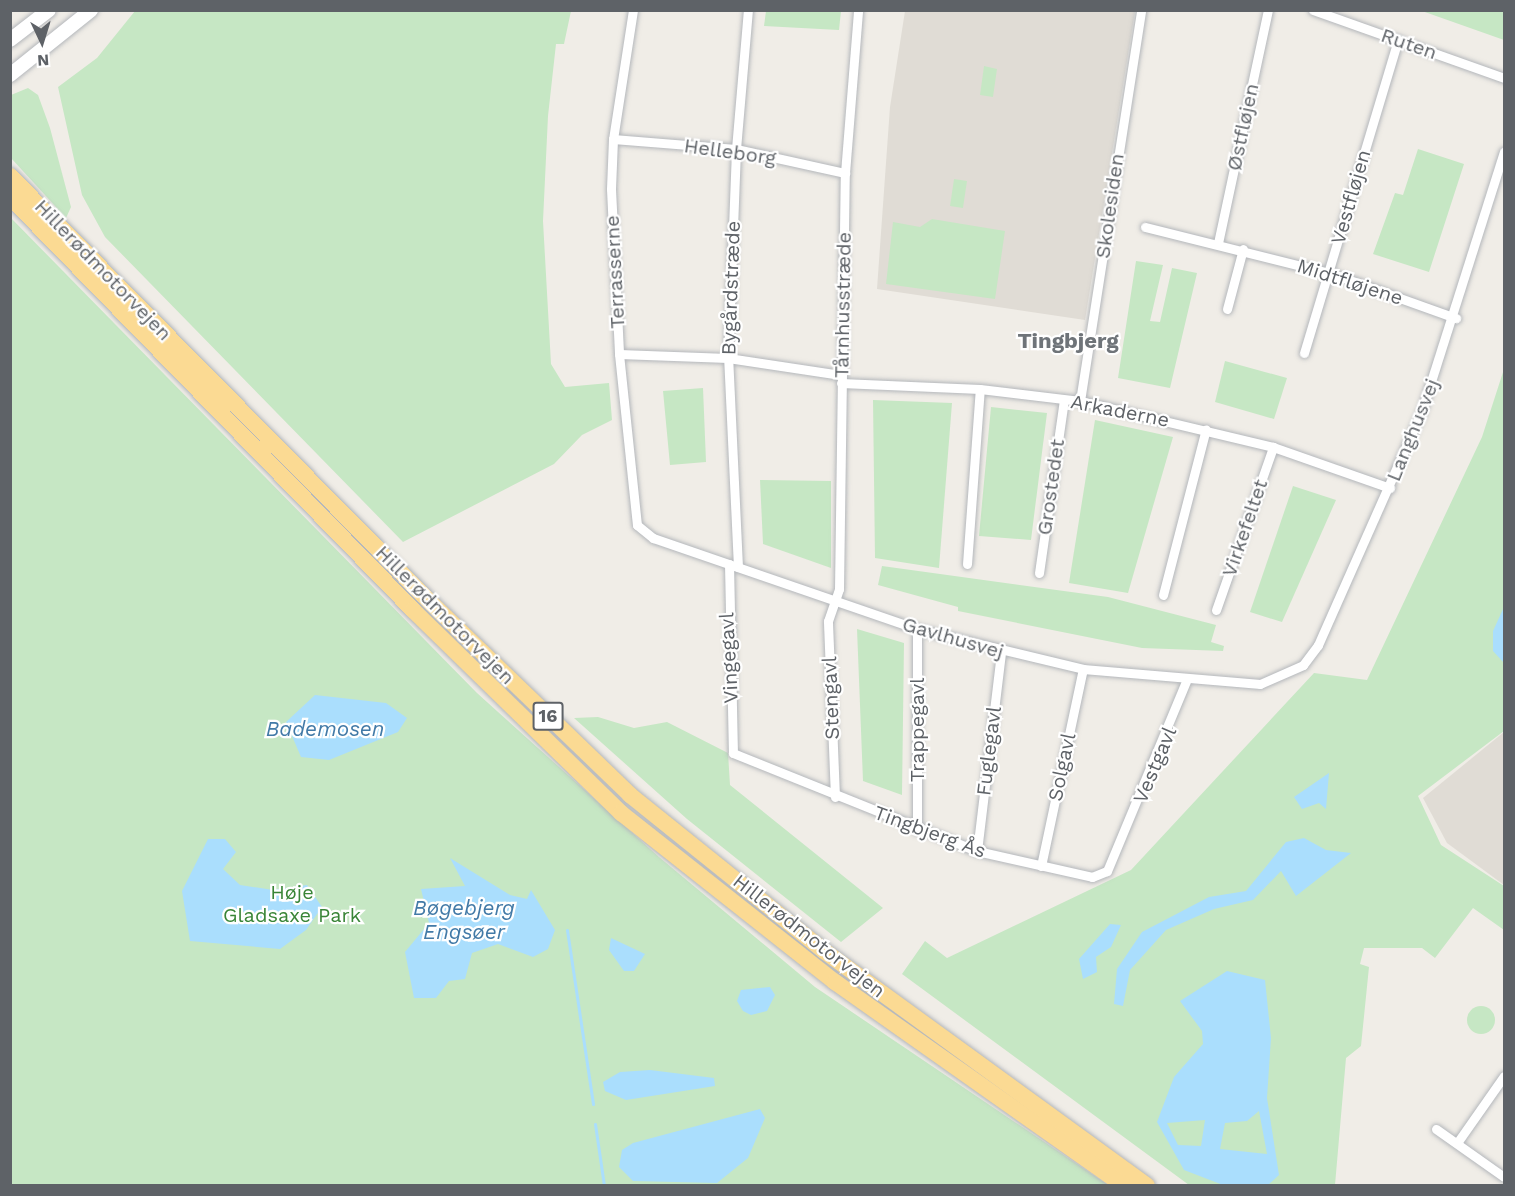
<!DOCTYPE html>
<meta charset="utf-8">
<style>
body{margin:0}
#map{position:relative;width:1515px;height:1196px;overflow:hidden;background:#f0ede7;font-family:"Work Sans",sans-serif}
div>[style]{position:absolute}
.education>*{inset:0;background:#e0dcd5}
.green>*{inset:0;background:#c6e7c4}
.round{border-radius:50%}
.water>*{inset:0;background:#aadefd}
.stream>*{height:3px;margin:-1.5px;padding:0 1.5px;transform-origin:1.5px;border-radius:1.5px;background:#aadefd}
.roads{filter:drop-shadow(0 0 2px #b4b7bb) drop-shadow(0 0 2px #b4b7bb)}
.street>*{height:9px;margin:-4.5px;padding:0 4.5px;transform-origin:4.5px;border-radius:4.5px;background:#fff}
.secondary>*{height:14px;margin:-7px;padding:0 7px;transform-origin:7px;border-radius:7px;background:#fff}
.highway>*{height:16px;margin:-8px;padding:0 8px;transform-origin:8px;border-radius:8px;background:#fbda93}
span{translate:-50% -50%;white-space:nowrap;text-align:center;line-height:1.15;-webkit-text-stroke:4.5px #fff;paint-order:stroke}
.shield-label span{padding:2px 4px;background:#fff;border:2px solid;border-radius:4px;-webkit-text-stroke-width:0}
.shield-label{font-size:18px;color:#5e6267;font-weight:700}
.street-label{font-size:20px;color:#5e6267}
.park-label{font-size:20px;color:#398537}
.water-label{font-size:21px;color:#427aa7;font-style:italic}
.quarter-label{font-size:22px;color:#6f7479;font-weight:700}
.frame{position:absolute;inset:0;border:12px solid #5e6267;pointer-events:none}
.north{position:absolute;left:12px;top:12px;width:60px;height:60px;-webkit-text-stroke:4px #fff;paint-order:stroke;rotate:176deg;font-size:16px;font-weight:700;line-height:24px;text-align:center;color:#5e6267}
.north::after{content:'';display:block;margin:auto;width:21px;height:27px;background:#5e6267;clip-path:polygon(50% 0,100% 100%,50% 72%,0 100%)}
</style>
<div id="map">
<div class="education">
<i style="clip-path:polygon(905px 11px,1135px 11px,1085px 320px,877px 289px,890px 107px)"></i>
<i style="clip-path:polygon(1504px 732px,1504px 885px,1447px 843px,1423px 798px)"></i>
</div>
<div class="green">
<i style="clip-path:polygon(135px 11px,571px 11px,564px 44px,556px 44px,548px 116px,543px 221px,551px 364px,565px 387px,609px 383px,612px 420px,582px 435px,554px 464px,403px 542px,105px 237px,82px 195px,58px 87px,97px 58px)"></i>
<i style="clip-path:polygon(766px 11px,841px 11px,839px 30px,764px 26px)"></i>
<i style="clip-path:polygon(1422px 11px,1504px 11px,1504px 40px)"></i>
<i style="clip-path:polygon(984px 66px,997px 69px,993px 97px,980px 95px)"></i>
<i style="clip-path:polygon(28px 88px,38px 95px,50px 128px,71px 207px,66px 218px,11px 158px,11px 95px)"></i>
<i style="clip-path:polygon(1418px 149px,1464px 164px,1429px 272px,1373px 254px,1395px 193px,1403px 195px)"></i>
<i style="clip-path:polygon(954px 179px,967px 181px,963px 208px,950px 206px)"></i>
<i style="clip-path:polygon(11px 218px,477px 693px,659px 857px,815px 987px,1108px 1185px,11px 1186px)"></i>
<i style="clip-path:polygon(932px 219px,1005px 231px,995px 299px,886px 284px,893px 222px,920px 227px)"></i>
<i style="clip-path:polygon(1136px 261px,1163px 265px,1150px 321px,1160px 322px,1172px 268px,1197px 273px,1170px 388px,1118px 378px)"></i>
<i style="clip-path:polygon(1225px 361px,1287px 378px,1274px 419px,1215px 402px)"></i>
<i style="clip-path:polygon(1504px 369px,1504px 731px,1418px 796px,1441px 845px,1504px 886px,1504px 930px,1473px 908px,1435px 958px,1422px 948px,1364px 948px,1360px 964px,1369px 967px,1361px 1046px,1346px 1058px,1335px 1185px,1189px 1185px,902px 974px,925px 941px,947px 958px,1131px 870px,1314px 673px,1367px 680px,1482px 437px)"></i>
<i style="clip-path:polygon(703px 388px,706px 462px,670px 465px,663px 391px)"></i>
<i style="clip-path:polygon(873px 400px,952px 403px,939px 568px,875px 558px)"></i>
<i style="clip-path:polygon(991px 407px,1047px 413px,1031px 540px,979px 536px)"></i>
<i style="clip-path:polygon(1095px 420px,1173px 437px,1128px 593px,1069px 583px)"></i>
<i style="clip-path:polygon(760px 480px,831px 481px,831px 568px,763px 544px)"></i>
<i style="clip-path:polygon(1293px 486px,1336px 500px,1282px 622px,1250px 612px)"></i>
<i style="clip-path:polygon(882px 566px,1108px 597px,1216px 625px,1211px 642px,1224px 646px,1223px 651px,1142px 648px,958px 611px,958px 607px,878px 585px)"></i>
<i style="clip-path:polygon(857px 629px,904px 643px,902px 795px,863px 781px)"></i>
<i style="clip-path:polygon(598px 717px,634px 728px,667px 722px,728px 753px,730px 785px,883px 908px,841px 942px,687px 819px,574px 718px)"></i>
<i class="round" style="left:1467px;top:1006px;width:28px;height:28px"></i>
</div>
<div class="water">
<i style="clip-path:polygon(1504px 607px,1504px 663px,1493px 651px,1493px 631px)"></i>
<i style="clip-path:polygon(315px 695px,386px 703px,407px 718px,398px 732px,329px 760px,301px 757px,286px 722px)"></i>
<i style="clip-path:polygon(1329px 773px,1326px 809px,1319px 803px,1302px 809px,1294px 797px)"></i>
<i style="clip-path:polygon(1304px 838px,1326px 850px,1351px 853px,1296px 896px,1281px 871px,1253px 900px,1214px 909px,1166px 930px,1130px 970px,1123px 1006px,1114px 1004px,1117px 969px,1142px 932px,1209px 897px,1246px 891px,1286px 842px)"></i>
<i style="clip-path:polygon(208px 839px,225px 839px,236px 852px,223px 869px,240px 885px,273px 890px,307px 885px,322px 907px,306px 930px,280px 949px,190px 941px,182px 891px)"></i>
<i style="clip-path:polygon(450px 858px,510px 895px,527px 899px,531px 890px,555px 930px,548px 949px,533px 957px,498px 944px,472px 953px,465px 979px,449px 981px,436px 998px,414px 998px,405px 952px,429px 923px,421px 889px,465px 886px)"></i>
<i style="clip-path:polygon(1110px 924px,1121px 925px,1111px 947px,1096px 957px,1097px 972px,1083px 979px,1079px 959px)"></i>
<i style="clip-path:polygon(611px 938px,645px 954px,634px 971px,624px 971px,609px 950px)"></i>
<i style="clip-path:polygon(evenodd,1227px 971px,1265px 980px,1271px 1038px,1267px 1098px,1279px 1175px,1268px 1185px,1223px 1185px,1184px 1170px,1157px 1122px,1174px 1077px,1203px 1044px,1202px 1031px,1180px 1001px,1227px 971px,1259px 1111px,1267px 1154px,1220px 1149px,1225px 1123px,1247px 1121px,1259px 1111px,1227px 971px,1205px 1120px,1201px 1146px,1178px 1145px,1167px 1123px,1205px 1120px)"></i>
<i style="clip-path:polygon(770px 987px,775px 995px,767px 1011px,751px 1015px,743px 1011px,737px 1001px,741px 990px)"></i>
<i style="clip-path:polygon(650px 1070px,714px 1078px,715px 1086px,626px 1100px,605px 1091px,603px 1082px,620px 1072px)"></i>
<i style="clip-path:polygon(760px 1109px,765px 1118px,748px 1158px,717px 1183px,633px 1181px,619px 1167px,622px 1150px,633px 1143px)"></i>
</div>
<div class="stream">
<i style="left:567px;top:930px;width:176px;rotate:81.5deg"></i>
<i style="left:595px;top:1124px;width:63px;rotate:81.7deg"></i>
</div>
<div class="roads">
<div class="street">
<i style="left:633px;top:10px;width:131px;rotate:98.8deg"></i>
<i style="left:613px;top:139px;width:50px;rotate:92.3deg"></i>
<i style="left:611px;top:189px;width:165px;rotate:87.2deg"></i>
<i style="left:619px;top:354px;width:172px;rotate:84deg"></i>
<i style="left:637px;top:525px;width:21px;rotate:39deg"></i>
<i style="left:653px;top:538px;width:279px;rotate:19deg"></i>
<i style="left:917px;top:629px;width:171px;rotate:13.5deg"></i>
<i style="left:1083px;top:669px;width:178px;rotate:4.8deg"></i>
<i style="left:1260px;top:684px;width:47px;rotate:-23.8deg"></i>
<i style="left:1303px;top:665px;width:25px;rotate:-53deg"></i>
<i style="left:1318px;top:645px;width:254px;rotate:-66.1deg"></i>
<i style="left:1421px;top:413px;width:274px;rotate:-72.4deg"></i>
<i style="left:1313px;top:10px;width:203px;rotate:19.6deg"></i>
<i style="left:613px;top:139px;width:123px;rotate:4.6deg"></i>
<i style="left:736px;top:149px;width:112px;rotate:12.4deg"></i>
<i style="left:1145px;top:227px;width:191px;rotate:14deg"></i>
<i style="left:1330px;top:273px;width:134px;rotate:19.7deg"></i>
<i style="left:1218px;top:243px;width:238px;rotate:-77.9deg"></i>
<i style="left:1227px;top:309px;width:62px;rotate:-75.1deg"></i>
<i style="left:1304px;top:353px;width:327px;rotate:-73.3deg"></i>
<i style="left:619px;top:354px;width:109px;rotate:2.1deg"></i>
<i style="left:728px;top:358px;width:114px;rotate:8.6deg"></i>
<i style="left:841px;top:383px;width:139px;rotate:2.5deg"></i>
<i style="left:980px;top:389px;width:101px;rotate:6.8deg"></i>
<i style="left:1080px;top:401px;width:198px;rotate:13.4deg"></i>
<i style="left:1273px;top:447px;width:124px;rotate:19.3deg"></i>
<i style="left:1080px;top:401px;width:396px;rotate:-81.1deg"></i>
<i style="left:729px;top:564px;width:189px;rotate:88.8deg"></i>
<i style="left:733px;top:753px;width:263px;rotate:21.9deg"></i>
<i style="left:977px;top:851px;width:118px;rotate:12.7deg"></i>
<i style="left:1092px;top:877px;width:16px;rotate:-22deg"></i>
<i style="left:1107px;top:871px;width:206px;rotate:-67.4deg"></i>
<i style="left:967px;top:564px;width:175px;rotate:-85.8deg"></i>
<i style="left:738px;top:567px;width:209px;rotate:-92.7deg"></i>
<i style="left:728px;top:358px;width:209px;rotate:-87.8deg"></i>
<i style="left:736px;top:149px;width:140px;rotate:-85.1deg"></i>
<i style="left:1039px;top:573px;width:175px;rotate:-81.8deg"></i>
<i style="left:1163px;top:595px;width:171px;rotate:-75.5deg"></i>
<i style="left:1216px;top:610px;width:173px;rotate:-70.7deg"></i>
<i style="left:917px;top:629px;width:201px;rotate:90deg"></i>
<i style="left:835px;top:797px;width:176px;rotate:-92.3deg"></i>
<i style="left:828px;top:621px;width:34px;rotate:-71deg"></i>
<i style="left:839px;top:589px;width:416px;rotate:-89.2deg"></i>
<i style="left:845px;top:173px;width:164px;rotate:-85.4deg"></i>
<i style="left:977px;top:851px;width:200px;rotate:-83.1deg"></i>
<i style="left:1041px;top:866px;width:201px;rotate:-78deg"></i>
<i style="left:1436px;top:1129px;width:83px;rotate:35.2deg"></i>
<i style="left:1457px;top:1143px;width:82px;rotate:-55deg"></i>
</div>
<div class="secondary">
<i style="left:10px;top:40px;width:49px;rotate:-37.6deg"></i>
<i style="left:10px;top:75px;width:104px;rotate:-38.7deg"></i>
</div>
<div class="highway">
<i style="left:10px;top:176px;width:588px;rotate:45.41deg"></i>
<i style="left:423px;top:595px;width:288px;rotate:44deg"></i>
<i style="left:630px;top:795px;width:249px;rotate:38.8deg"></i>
<i style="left:824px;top:951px;width:399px;rotate:36deg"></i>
<i style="left:10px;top:197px;width:577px;rotate:45.7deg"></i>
<i style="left:413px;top:610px;width:291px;rotate:44.3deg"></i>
<i style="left:621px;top:813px;width:273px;rotate:38.3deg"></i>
<i style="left:835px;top:982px;width:354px;rotate:35.2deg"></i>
</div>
</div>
<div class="shield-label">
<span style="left:548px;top:716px">16</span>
</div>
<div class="street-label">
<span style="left:1409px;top:44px;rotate:19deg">Ruten</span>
<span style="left:1243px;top:127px;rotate:-78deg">Østfløjen</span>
<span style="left:730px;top:152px;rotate:8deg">Helleborg</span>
<span style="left:1351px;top:197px;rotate:-74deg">Vestfløjen</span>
<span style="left:1110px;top:206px;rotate:-82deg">Skolesiden</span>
<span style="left:103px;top:270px;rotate:46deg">Hillerødmotorvejen</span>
<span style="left:615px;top:272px;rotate:-93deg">Terrasserne</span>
<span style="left:1350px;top:282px;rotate:18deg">Midtfløjene</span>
<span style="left:731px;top:288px;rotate:-88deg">Bygårdstræde</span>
<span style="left:843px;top:305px;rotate:-89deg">Tårnhusstræde</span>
<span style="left:1120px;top:411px;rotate:11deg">Arkaderne</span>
<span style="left:1413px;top:430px;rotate:-68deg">Langhusvej</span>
<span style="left:1051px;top:487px;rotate:-82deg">Grostedet</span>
<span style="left:1245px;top:528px;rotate:-71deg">Virkefeltet</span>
<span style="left:445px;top:615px;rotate:45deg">Hillerødmotorvejen</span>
<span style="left:953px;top:638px;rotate:16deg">Gavlhusvej</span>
<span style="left:729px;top:658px;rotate:-93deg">Vingegavl</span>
<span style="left:831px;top:698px;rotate:-92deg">Stengavl</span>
<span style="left:917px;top:730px;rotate:-90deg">Trappegavl</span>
<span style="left:989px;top:751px;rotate:-83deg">Fuglegavl</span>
<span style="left:1155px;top:765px;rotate:-67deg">Vestgavl</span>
<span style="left:1062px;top:767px;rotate:-78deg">Solgavl</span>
<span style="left:930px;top:832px;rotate:20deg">Tingbjerg Ås</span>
<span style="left:809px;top:936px;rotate:38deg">Hillerødmotorvejen</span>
</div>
<div class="park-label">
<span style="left:292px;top:904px">Høje<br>Gladsaxe Park</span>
</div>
<div class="water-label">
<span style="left:325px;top:729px">Bademosen</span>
<span style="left:464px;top:920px">Bøgebjerg<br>Engsøer</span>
</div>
<div class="quarter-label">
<span style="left:1068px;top:341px">Tingbjerg</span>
</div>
<div class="frame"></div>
<div class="north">N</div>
</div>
